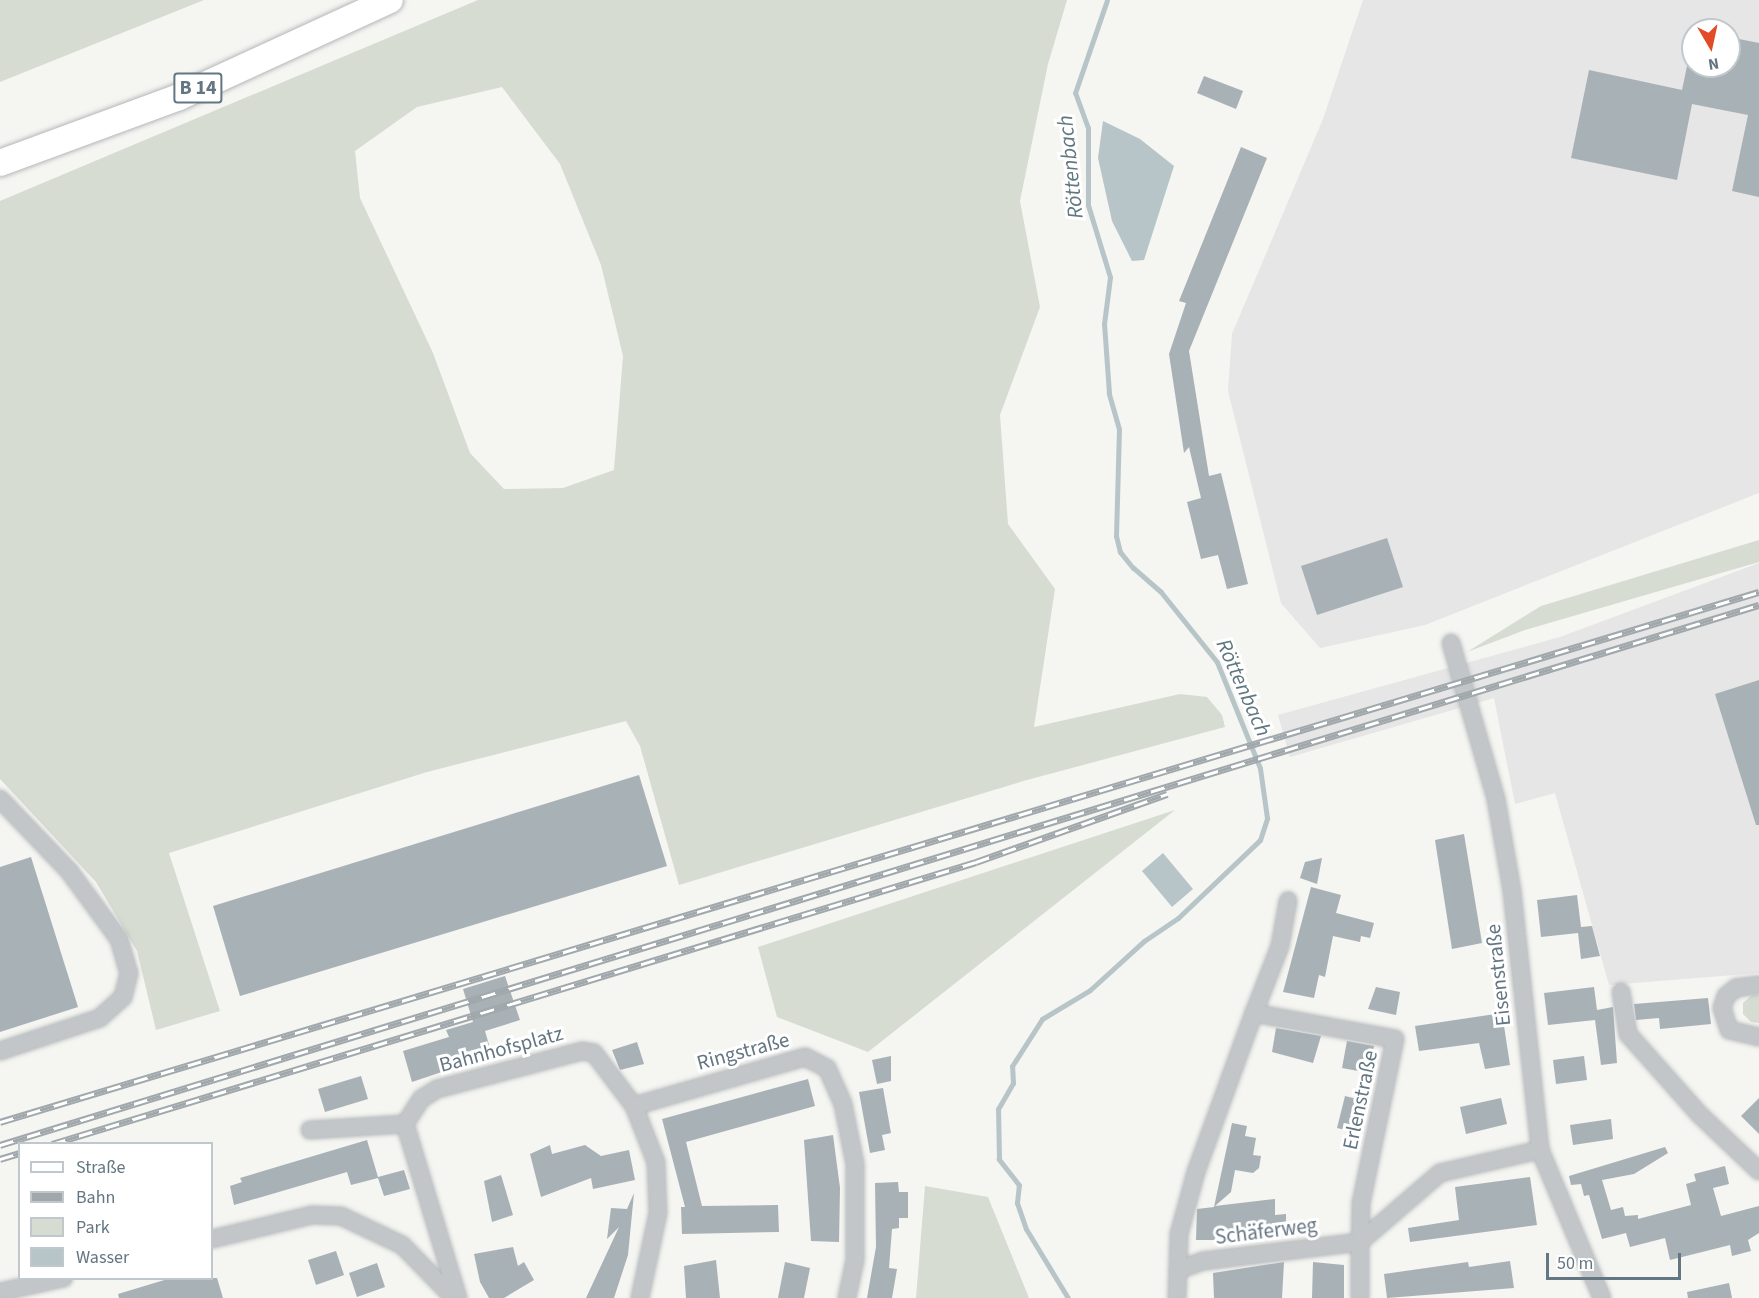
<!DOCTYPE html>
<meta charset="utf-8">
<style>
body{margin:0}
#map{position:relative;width:1759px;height:1298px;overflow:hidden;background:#f5f5f1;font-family:"Source Sans 3",sans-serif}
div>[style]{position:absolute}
.built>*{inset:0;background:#e5e6e5}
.green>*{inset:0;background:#d6dcd2}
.water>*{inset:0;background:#b7c5c8}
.stream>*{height:5px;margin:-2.5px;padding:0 2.5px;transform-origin:2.5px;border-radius:2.5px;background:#b7c5c8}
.building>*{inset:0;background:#a8b1b6}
.roads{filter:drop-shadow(0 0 2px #b3b8bb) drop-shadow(0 0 2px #b3b8bb)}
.minor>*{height:16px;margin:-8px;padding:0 8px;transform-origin:8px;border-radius:8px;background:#c2c6c9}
.primary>*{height:26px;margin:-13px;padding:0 13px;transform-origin:13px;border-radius:13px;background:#fff}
.rail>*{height:7px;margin-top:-3.5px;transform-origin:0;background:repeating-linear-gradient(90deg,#fff 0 14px,#a1a8ac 0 28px);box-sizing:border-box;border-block:2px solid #a1a8ac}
span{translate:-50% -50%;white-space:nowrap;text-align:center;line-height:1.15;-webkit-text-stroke:6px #fff;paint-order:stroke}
.shield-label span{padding:2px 4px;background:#fff;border:2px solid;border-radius:4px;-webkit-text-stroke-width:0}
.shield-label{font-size:20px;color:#647682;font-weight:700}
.street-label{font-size:21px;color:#647682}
.water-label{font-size:22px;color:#5f777f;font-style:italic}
.legend{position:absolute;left:18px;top:1142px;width:195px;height:138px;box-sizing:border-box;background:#fff;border:2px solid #c1c8cd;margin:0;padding:8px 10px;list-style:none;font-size:18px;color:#647682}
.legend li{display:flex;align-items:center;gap:12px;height:30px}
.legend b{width:30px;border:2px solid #c1c8cd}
.north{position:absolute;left:1681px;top:18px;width:60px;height:60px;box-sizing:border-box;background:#fff;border:2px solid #c1c8cd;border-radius:50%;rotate:171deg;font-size:16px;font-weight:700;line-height:24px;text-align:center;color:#647682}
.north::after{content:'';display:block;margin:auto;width:21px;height:27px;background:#e14b25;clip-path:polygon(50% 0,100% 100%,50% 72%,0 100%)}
.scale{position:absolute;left:1546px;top:1253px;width:135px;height:27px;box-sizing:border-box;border:3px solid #647682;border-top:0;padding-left:8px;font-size:18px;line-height:21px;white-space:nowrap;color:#647682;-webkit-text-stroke:4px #fff;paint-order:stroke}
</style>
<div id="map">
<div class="built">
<i style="clip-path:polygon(evenodd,1363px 0,1759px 0,1759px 493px,1425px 625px,1320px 648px,1281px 603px,1228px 391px,1232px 334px,1323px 119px,1363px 0,1693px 30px,1729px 30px,1729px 66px,1693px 66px,1693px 30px)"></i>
<i style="clip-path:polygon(1759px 563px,1759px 973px,1609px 985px,1555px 793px,1515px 804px,1494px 698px,1290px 757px,1278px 715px,1560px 637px)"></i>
</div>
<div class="green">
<i style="clip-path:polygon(0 0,204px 0,0 82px)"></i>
<i style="clip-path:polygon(evenodd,478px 0,1067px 0,1048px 64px,1020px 201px,1040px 307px,1000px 415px,1008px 524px,1055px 589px,1034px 727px,1180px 694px,1207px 697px,1222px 715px,1225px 727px,1027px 780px,679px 885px,640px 746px,626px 721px,427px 772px,169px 853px,220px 1011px,156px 1030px,137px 951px,96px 882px,0 779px,0 201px,478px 0,502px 87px,560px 164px,601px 265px,623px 356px,614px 470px,563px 488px,504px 489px,470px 453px,433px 353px,360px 198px,355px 151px,417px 107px,502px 87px)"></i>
<i style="clip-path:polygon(1759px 540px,1759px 562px,1525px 630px,1467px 652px,1541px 606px)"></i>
<i style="clip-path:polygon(1175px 810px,868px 1052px,777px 1017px,758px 947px)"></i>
<i style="clip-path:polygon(1752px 995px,1759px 995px,1759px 1023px,1751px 1022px,1743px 1014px,1743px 1003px)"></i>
<i style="clip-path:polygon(925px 1186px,988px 1197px,1029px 1298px,916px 1298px)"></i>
</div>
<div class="water">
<i style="clip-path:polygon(1103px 121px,1140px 139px,1174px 166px,1144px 260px,1132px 261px,1112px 221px,1098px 158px)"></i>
<i style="clip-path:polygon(1163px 853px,1193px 889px,1172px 907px,1142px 871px)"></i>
</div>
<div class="stream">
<i style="left:1068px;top:1298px;width:81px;rotate:-121.3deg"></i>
<i style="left:1026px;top:1229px;width:28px;rotate:-109deg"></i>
<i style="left:1017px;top:1203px;width:18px;rotate:-84deg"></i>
<i style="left:1019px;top:1185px;width:33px;rotate:-128deg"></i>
<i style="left:999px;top:1159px;width:50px;rotate:-91.1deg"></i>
<i style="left:998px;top:1109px;width:30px;rotate:-60deg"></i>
<i style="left:1013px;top:1083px;width:17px;rotate:-93deg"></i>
<i style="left:1012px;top:1066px;width:56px;rotate:-57.4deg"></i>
<i style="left:1042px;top:1019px;width:56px;rotate:-31.1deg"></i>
<i style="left:1090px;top:990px;width:73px;rotate:-42.2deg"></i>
<i style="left:1144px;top:941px;width:41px;rotate:-34.1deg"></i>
<i style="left:1178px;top:918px;width:113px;rotate:-43.6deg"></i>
<i style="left:1260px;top:840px;width:23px;rotate:-72deg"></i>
<i style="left:1267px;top:818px;width:50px;rotate:-98deg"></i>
<i style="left:1260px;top:768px;width:114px;rotate:-112.1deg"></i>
<i style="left:1217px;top:662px;width:90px;rotate:-128.7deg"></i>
<i style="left:1161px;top:592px;width:37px;rotate:-139deg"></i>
<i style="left:1133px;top:568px;width:21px;rotate:-129deg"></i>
<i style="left:1120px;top:552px;width:16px;rotate:-104deg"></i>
<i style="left:1116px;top:536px;width:107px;rotate:-88.4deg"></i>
<i style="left:1119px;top:429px;width:37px;rotate:-106deg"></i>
<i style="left:1109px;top:393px;width:69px;rotate:-94.1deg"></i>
<i style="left:1104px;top:324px;width:47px;rotate:-82.7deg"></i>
<i style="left:1110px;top:277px;width:75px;rotate:-107deg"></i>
<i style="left:1088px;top:205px;width:77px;rotate:-90deg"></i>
<i style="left:1088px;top:128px;width:37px;rotate:-110deg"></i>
<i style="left:1075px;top:93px;width:98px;rotate:-71deg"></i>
</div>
<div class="building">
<i style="clip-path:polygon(1729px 37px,1759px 43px,1759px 197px,1732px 191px,1748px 115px,1692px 104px,1677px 180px,1571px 158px,1589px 70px,1682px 90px,1687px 66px,1729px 66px)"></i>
<i style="clip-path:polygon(1204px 76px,1243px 91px,1236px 109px,1197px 93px)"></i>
<i style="clip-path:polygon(1241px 147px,1267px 158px,1189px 351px,1209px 476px,1221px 473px,1248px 584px,1227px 589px,1218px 555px,1201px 559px,1187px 502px,1201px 498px,1189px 447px,1184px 453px,1169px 354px,1186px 303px,1179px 301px)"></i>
<i style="clip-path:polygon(1387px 538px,1403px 587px,1317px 615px,1301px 566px)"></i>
<i style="clip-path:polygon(1759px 680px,1759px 825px,1756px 825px,1715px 694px)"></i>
<i style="clip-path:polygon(639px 775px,667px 866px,240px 996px,213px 906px)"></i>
<i style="clip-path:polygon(1464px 834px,1482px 943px,1452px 949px,1435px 840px)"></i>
<i style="clip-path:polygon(31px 857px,78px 1007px,0 1032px,0 867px)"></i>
<i style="clip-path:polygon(1322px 858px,1317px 884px,1300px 878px,1305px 862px)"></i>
<i style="clip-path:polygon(1311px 887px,1341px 895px,1336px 913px,1374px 923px,1370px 938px,1361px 936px,1360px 942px,1333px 936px,1325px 977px,1319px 975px,1314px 998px,1283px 992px)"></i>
<i style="clip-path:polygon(1577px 895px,1581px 927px,1592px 926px,1600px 956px,1581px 959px,1578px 933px,1541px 937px,1537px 900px)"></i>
<i style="clip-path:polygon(505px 976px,520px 1020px,485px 1031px,492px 1055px,412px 1082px,403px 1051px,449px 1037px,446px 1030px,473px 1022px,463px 989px)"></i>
<i style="clip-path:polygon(1376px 987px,1400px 992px,1396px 1015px,1368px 1009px)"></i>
<i style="clip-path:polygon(1594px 987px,1597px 1010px,1613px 1007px,1617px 1063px,1601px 1065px,1595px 1020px,1548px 1025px,1544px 993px)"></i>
<i style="clip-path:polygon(1708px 998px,1711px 1024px,1660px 1029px,1659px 1018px,1636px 1020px,1634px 1004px)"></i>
<i style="clip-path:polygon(1502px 1013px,1510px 1065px,1485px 1069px,1479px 1043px,1419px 1051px,1415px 1026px)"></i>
<i style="clip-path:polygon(1276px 1028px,1321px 1036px,1313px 1063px,1272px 1052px)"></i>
<i style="clip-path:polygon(1347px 1041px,1374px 1046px,1369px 1073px,1342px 1068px)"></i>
<i style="clip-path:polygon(637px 1042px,644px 1064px,620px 1070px,612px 1050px)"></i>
<i style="clip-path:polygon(891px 1056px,891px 1081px,877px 1084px,872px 1060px)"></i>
<i style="clip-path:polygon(1584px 1056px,1587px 1080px,1556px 1084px,1553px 1060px)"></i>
<i style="clip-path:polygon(361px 1076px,368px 1099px,325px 1112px,318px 1089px)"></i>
<i style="clip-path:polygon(808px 1079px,815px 1106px,686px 1142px,702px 1206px,778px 1205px,779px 1232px,682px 1234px,681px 1207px,685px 1207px,662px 1119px)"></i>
<i style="clip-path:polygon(883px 1088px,891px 1133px,882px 1135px,885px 1150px,870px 1153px,859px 1092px)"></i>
<i style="clip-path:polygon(1345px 1096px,1365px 1101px,1357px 1133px,1337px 1128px)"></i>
<i style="clip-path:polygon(1501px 1098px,1507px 1124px,1466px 1134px,1460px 1107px)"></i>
<i style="clip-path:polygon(1759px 1098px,1759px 1134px,1741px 1116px)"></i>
<i style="clip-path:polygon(1611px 1119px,1613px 1139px,1573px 1145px,1570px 1125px)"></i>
<i style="clip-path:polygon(1232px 1123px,1247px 1126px,1245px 1136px,1256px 1138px,1253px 1155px,1261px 1156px,1259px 1168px,1253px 1173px,1235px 1170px,1231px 1192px,1215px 1206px,1275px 1199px,1275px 1215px,1286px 1214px,1286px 1229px,1221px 1233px,1221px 1240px,1196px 1240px,1197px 1209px,1214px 1207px)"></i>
<i style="clip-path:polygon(833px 1135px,840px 1188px,839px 1242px,811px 1241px,804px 1140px)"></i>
<i style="clip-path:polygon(367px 1140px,378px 1177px,404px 1170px,410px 1189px,384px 1196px,378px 1178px,351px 1185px,347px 1172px,234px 1205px,230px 1186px,242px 1182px,240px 1178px)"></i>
<i style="clip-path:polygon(550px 1145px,552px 1154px,585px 1145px,601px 1156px,629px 1150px,635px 1180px,593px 1189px,591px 1178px,541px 1197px,530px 1154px)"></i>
<i style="clip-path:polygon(1665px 1147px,1668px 1153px,1634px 1174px,1602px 1180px,1611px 1210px,1623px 1207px,1625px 1216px,1638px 1215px,1638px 1219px,1691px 1205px,1686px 1184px,1696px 1181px,1694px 1174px,1725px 1166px,1729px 1184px,1713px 1188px,1721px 1216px,1759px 1206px,1759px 1233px,1748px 1240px,1751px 1251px,1732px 1256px,1730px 1245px,1670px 1260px,1665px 1238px,1630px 1247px,1626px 1233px,1602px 1239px,1589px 1195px,1584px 1196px,1581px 1184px,1571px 1185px,1569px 1176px)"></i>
<i style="clip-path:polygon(501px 1175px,513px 1215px,492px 1222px,484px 1181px)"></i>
<i style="clip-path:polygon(1530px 1177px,1537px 1225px,1410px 1242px,1408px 1228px,1459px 1220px,1455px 1187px)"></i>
<i style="clip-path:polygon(898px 1182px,899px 1192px,908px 1192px,908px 1218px,899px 1218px,899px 1228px,892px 1229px,889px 1268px,897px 1269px,892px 1298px,867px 1298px,876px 1247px,875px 1183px)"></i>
<i style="clip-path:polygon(634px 1193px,628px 1255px,614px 1298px,586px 1298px,619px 1227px,607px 1239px,611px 1208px,627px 1209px)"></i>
<i style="clip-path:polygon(513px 1247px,518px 1266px,524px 1262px,534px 1280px,504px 1298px,489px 1298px,480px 1282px,474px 1254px)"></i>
<i style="clip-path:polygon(336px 1251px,344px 1275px,316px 1285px,308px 1260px)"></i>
<i style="clip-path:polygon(716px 1260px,720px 1298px,686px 1298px,684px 1266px)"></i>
<i style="clip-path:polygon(1510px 1261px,1514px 1288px,1387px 1298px,1384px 1274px,1468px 1262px,1469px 1267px)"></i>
<i style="clip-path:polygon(785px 1262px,810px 1268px,804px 1298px,778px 1298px)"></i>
<i style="clip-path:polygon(1284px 1262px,1282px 1298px,1214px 1298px,1213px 1273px)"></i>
<i style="clip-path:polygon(1313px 1262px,1344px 1265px,1344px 1298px,1312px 1298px)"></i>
<i style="clip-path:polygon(377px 1263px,385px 1287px,357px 1297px,349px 1273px)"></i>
<i style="clip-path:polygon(171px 1278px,217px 1278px,223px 1298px,119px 1298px,118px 1294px)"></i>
<i style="clip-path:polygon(1729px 1283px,1732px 1298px,1688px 1298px,1687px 1292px)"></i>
</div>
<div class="roads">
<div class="minor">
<i style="left:1451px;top:643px;width:162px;rotate:73.9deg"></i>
<i style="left:1496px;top:799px;width:93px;rotate:80.1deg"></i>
<i style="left:1512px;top:891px;width:261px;rotate:83.8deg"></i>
<i style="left:1540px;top:1150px;width:160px;rotate:67.3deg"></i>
<i style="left:0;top:799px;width:100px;rotate:46.2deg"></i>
<i style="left:69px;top:871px;width:84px;rotate:53.7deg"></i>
<i style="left:119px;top:939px;width:35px;rotate:74deg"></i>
<i style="left:129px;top:973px;width:25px;rotate:104deg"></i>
<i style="left:123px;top:997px;width:31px;rotate:138deg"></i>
<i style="left:100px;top:1018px;width:105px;rotate:161.7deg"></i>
<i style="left:1759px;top:985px;width:23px;rotate:173deg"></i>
<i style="left:1736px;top:988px;width:13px;rotate:141deg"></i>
<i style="left:1726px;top:996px;width:13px;rotate:108deg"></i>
<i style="left:1722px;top:1008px;width:23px;rotate:72deg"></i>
<i style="left:1729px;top:1030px;width:31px;rotate:13deg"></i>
<i style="left:1621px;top:992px;width:43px;rotate:80.5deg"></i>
<i style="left:1628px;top:1034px;width:108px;rotate:48.4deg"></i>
<i style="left:1700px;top:1115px;width:81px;rotate:43.5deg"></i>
<i style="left:1254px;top:1013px;width:72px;rotate:-68.8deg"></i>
<i style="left:1280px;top:946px;width:46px;rotate:-79.9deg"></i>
<i style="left:634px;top:1106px;width:178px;rotate:-16deg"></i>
<i style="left:805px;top:1057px;width:25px;rotate:27deg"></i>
<i style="left:827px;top:1068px;width:39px;rotate:66deg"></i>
<i style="left:843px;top:1104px;width:61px;rotate:78.7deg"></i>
<i style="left:855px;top:1164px;width:96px;rotate:90deg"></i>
<i style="left:855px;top:1260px;width:39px;rotate:102deg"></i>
<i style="left:310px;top:1130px;width:95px;rotate:-3.6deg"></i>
<i style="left:212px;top:1239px;width:103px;rotate:-13.5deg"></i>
<i style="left:312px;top:1215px;width:29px;rotate:2deg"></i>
<i style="left:341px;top:1216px;width:68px;rotate:25.4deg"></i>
<i style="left:402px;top:1245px;width:74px;rotate:45.5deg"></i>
<i style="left:0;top:1292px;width:65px;rotate:-12.5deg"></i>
<i style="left:458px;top:1298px;width:182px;rotate:-106.9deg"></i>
<i style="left:405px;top:1124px;width:30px;rotate:-57deg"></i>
<i style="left:421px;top:1099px;width:19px;rotate:-32deg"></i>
<i style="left:437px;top:1089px;width:150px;rotate:-14.7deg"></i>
<i style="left:582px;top:1051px;width:12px;rotate:9deg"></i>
<i style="left:594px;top:1053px;width:66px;rotate:53deg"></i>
<i style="left:634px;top:1106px;width:60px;rotate:68.6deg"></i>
<i style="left:656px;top:1162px;width:51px;rotate:87.8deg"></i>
<i style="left:658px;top:1213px;width:87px;rotate:102deg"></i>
<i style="left:1177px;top:1298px;width:64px;rotate:-88.2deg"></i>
<i style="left:1179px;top:1234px;width:64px;rotate:-74.7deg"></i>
<i style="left:1196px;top:1172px;width:169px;rotate:-70deg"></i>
<i style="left:1254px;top:1013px;width:143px;rotate:10.4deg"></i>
<i style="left:1395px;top:1039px;width:167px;rotate:101.7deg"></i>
<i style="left:1361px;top:1203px;width:39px;rotate:91deg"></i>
<i style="left:1360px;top:1242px;width:158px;rotate:173.1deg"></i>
<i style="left:1203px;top:1261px;width:27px;rotate:160deg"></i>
<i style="left:1360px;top:1298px;width:56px;rotate:-90deg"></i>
<i style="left:1360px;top:1242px;width:106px;rotate:-40.8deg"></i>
<i style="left:1440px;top:1173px;width:103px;rotate:-13deg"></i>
</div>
<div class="primary">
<i style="left:0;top:163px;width:191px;rotate:-20.2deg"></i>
<i style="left:179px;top:97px;width:232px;rotate:-24.7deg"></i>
</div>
</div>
<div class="rail">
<i style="left:0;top:1122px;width:1837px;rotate:-16.77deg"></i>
<i style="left:52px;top:1144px;width:966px;rotate:-16.97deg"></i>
<i style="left:976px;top:862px;width:203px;rotate:-19.6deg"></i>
<i style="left:0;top:1145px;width:1840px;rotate:-17.07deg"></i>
<i style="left:0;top:1159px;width:21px;rotate:-17deg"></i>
</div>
<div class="shield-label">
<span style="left:198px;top:88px">B 14</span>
</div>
<div class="street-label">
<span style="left:1498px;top:975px;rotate:-96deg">Eisenstraße</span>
<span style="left:501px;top:1049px;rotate:-15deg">Bahnhofsplatz</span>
<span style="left:743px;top:1051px;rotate:-15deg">Ringstraße</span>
<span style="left:1360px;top:1100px;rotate:-78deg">Erlenstraße</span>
<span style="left:1266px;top:1231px;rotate:-7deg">Schäferweg</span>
</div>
<div class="water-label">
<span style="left:1071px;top:167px;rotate:-96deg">Röttenbach</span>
<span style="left:1243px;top:688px;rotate:66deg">Röttenbach</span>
</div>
<ul class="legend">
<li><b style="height:8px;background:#fff"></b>Straße</li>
<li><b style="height:8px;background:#a1a8ac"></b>Bahn</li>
<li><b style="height:16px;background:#d6dcd2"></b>Park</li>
<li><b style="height:16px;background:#b7c5c8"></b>Wasser</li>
</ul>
<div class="north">N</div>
<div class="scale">50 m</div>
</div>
